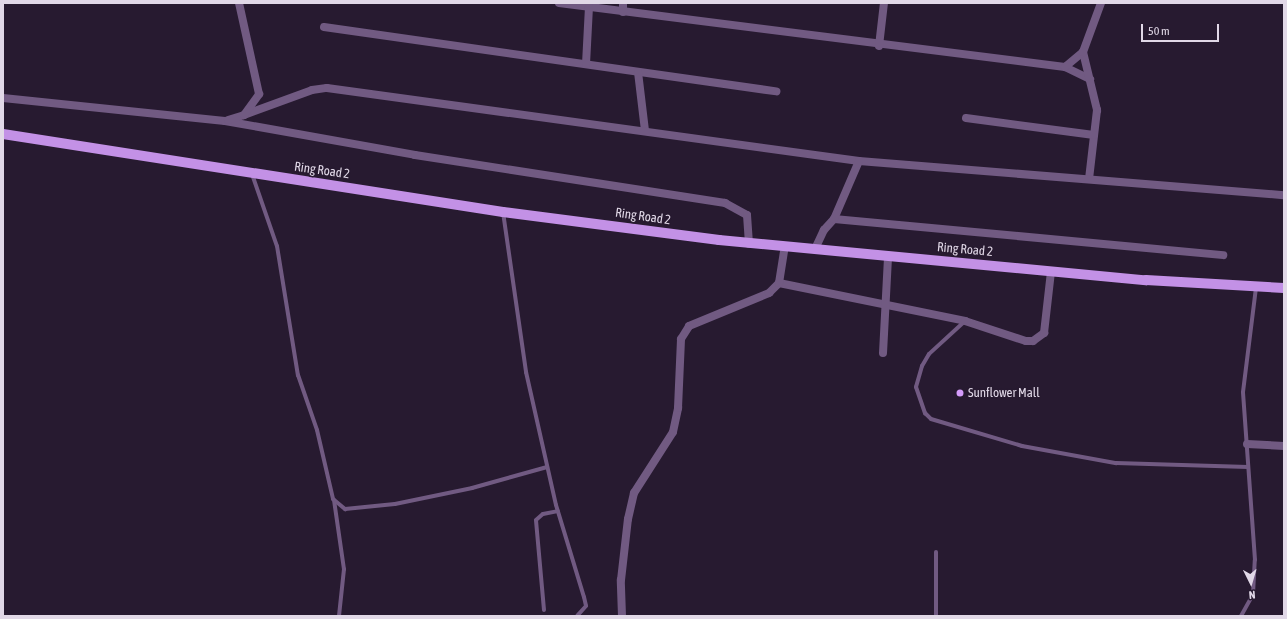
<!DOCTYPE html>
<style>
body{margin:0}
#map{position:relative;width:1287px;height:619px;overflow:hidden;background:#271a30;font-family:"Asap Condensed",sans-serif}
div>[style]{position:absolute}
.lane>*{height:4px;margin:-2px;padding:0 2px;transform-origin:2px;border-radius:2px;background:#715a82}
.street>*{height:8px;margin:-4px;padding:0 4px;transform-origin:4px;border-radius:4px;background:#715a82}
.primary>*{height:10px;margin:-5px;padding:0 5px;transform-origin:5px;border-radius:5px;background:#c391e6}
.dots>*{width:11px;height:11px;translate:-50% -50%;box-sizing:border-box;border:2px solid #271a30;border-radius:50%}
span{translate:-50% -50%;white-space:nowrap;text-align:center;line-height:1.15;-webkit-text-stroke:3px #271a30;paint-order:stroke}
.street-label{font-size:13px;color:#e1d8e7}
.poi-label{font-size:13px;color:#e1d8e7}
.left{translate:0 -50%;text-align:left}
.frame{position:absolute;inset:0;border:4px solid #e1d8e7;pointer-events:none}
.north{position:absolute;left:1231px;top:563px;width:40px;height:40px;-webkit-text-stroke:3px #271a30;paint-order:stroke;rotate:175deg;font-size:11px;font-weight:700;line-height:16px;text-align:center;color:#e1d8e7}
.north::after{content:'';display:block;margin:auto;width:14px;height:18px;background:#e1d8e7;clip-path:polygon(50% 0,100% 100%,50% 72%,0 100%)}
.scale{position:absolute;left:1141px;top:24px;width:78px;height:18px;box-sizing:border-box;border:2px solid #e1d8e7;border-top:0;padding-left:5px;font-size:12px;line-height:14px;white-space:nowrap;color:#e1d8e7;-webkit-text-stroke:3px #271a30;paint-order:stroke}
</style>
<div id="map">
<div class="lane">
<i style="left:252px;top:174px;width:76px;rotate:70.9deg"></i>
<i style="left:277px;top:246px;width:131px;rotate:80.8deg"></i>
<i style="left:298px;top:375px;width:58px;rotate:70.9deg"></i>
<i style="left:317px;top:430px;width:71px;rotate:76.9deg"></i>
<i style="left:333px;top:499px;width:16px;rotate:40deg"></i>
<i style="left:345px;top:509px;width:50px;rotate:-5.7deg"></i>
<i style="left:395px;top:504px;width:79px;rotate:-11.7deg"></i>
<i style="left:472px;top:488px;width:78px;rotate:-15.6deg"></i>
<i style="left:503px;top:212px;width:162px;rotate:81.8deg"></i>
<i style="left:526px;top:372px;width:136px;rotate:77.3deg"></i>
<i style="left:556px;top:505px;width:96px;rotate:73.1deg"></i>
<i style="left:584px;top:597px;width:9px;rotate:77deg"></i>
<i style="left:586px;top:606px;width:13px;rotate:132deg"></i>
<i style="left:965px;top:321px;width:49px;rotate:137.5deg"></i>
<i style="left:929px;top:354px;width:14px;rotate:120deg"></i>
<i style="left:922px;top:366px;width:22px;rotate:106deg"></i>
<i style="left:916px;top:387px;width:28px;rotate:71deg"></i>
<i style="left:925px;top:413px;width:8px;rotate:45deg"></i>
<i style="left:931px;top:419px;width:95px;rotate:16.5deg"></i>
<i style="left:1022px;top:446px;width:96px;rotate:10.3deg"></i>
<i style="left:1116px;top:463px;width:132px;rotate:1.7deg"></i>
<i style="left:334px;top:500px;width:70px;rotate:81.8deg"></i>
<i style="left:344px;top:569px;width:47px;rotate:96.1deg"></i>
<i style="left:936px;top:552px;width:64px;rotate:90deg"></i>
<i style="left:544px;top:610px;width:90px;rotate:-95.1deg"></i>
<i style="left:536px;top:520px;width:9px;rotate:-41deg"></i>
<i style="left:543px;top:514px;width:15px;rotate:-11deg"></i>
<i style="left:1241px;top:616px;width:25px;rotate:-61deg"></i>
<i style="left:1253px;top:594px;width:34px;rotate:-87deg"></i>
<i style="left:1255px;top:560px;width:168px;rotate:-94.1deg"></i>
<i style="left:1243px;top:392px;width:106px;rotate:-82.9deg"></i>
</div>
<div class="street">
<i style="left:559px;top:3px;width:510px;rotate:7.21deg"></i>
<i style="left:1065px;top:67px;width:28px;rotate:26deg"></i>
<i style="left:623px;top:12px;width:9px;rotate:-90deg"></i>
<i style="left:324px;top:27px;width:457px;rotate:8.1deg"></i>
<i style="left:879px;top:46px;width:43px;rotate:-83.4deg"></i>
<i style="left:1083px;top:52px;width:60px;rotate:76.4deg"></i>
<i style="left:1097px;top:110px;width:69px;rotate:96.6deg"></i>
<i style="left:586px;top:64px;width:57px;rotate:-87deg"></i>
<i style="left:1065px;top:67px;width:23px;rotate:-40deg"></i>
<i style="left:1083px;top:52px;width:52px;rotate:-69.8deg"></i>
<i style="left:638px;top:72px;width:59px;rotate:83.2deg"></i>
<i style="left:3px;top:98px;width:223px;rotate:5.9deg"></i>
<i style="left:225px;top:121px;width:193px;rotate:10.1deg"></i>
<i style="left:415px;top:155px;width:314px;rotate:8.8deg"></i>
<i style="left:725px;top:203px;width:25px;rotate:29deg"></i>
<i style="left:747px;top:215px;width:29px;rotate:86deg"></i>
<i style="left:244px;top:115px;width:72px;rotate:-20.2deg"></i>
<i style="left:312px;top:90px;width:15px;rotate:-8deg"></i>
<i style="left:327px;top:88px;width:537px;rotate:7.81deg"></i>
<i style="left:859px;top:161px;width:426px;rotate:4.6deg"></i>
<i style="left:966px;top:118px;width:129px;rotate:7.6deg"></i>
<i style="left:228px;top:120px;width:17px;rotate:-17deg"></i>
<i style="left:244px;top:115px;width:26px;rotate:-54deg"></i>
<i style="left:259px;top:94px;width:93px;rotate:-102.4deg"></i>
<i style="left:834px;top:219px;width:391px;rotate:5.3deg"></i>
<i style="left:815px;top:249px;width:21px;rotate:-65deg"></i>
<i style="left:824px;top:230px;width:15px;rotate:-48deg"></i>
<i style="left:834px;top:219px;width:63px;rotate:-66.7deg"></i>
<i style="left:779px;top:283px;width:190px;rotate:11.5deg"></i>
<i style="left:965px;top:321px;width:64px;rotate:18.2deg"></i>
<i style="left:1026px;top:341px;width:7px"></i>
<i style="left:1033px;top:341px;width:14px;rotate:-36deg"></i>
<i style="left:1044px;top:333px;width:61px;rotate:-83.5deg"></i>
<i style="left:883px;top:353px;width:97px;rotate:-87deg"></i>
<i style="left:1247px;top:444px;width:37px;rotate:3deg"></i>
<i style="left:622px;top:616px;width:36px;rotate:-92deg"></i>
<i style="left:621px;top:580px;width:61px;rotate:-83.5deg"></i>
<i style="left:628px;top:519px;width:27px;rotate:-77deg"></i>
<i style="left:634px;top:493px;width:72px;rotate:-57.4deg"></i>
<i style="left:673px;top:432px;width:25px;rotate:-78deg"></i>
<i style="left:678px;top:408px;width:69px;rotate:-87.5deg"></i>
<i style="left:681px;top:339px;width:15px;rotate:-58deg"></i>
<i style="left:689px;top:326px;width:87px;rotate:-22.4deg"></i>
<i style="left:769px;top:293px;width:14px;rotate:-45deg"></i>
<i style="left:779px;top:283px;width:36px;rotate:-81deg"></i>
</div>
<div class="primary">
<i style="left:3px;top:134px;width:506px;rotate:8.87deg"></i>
<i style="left:503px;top:212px;width:218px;rotate:7.4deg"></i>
<i style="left:719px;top:240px;width:429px;rotate:5.4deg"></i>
<i style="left:1146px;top:280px;width:138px;rotate:3.3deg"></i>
</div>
<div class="dots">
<i style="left:960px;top:393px;background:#d59cfb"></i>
</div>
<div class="street-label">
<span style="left:322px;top:171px;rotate:8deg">Ring Road 2</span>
<span style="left:643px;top:217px;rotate:8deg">Ring Road 2</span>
<span style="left:965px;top:250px;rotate:5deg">Ring Road 2</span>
</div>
<div class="poi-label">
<span class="left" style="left:968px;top:393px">Sunflower Mall</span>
</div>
<div class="frame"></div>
<div class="north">N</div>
<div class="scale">50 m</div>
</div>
